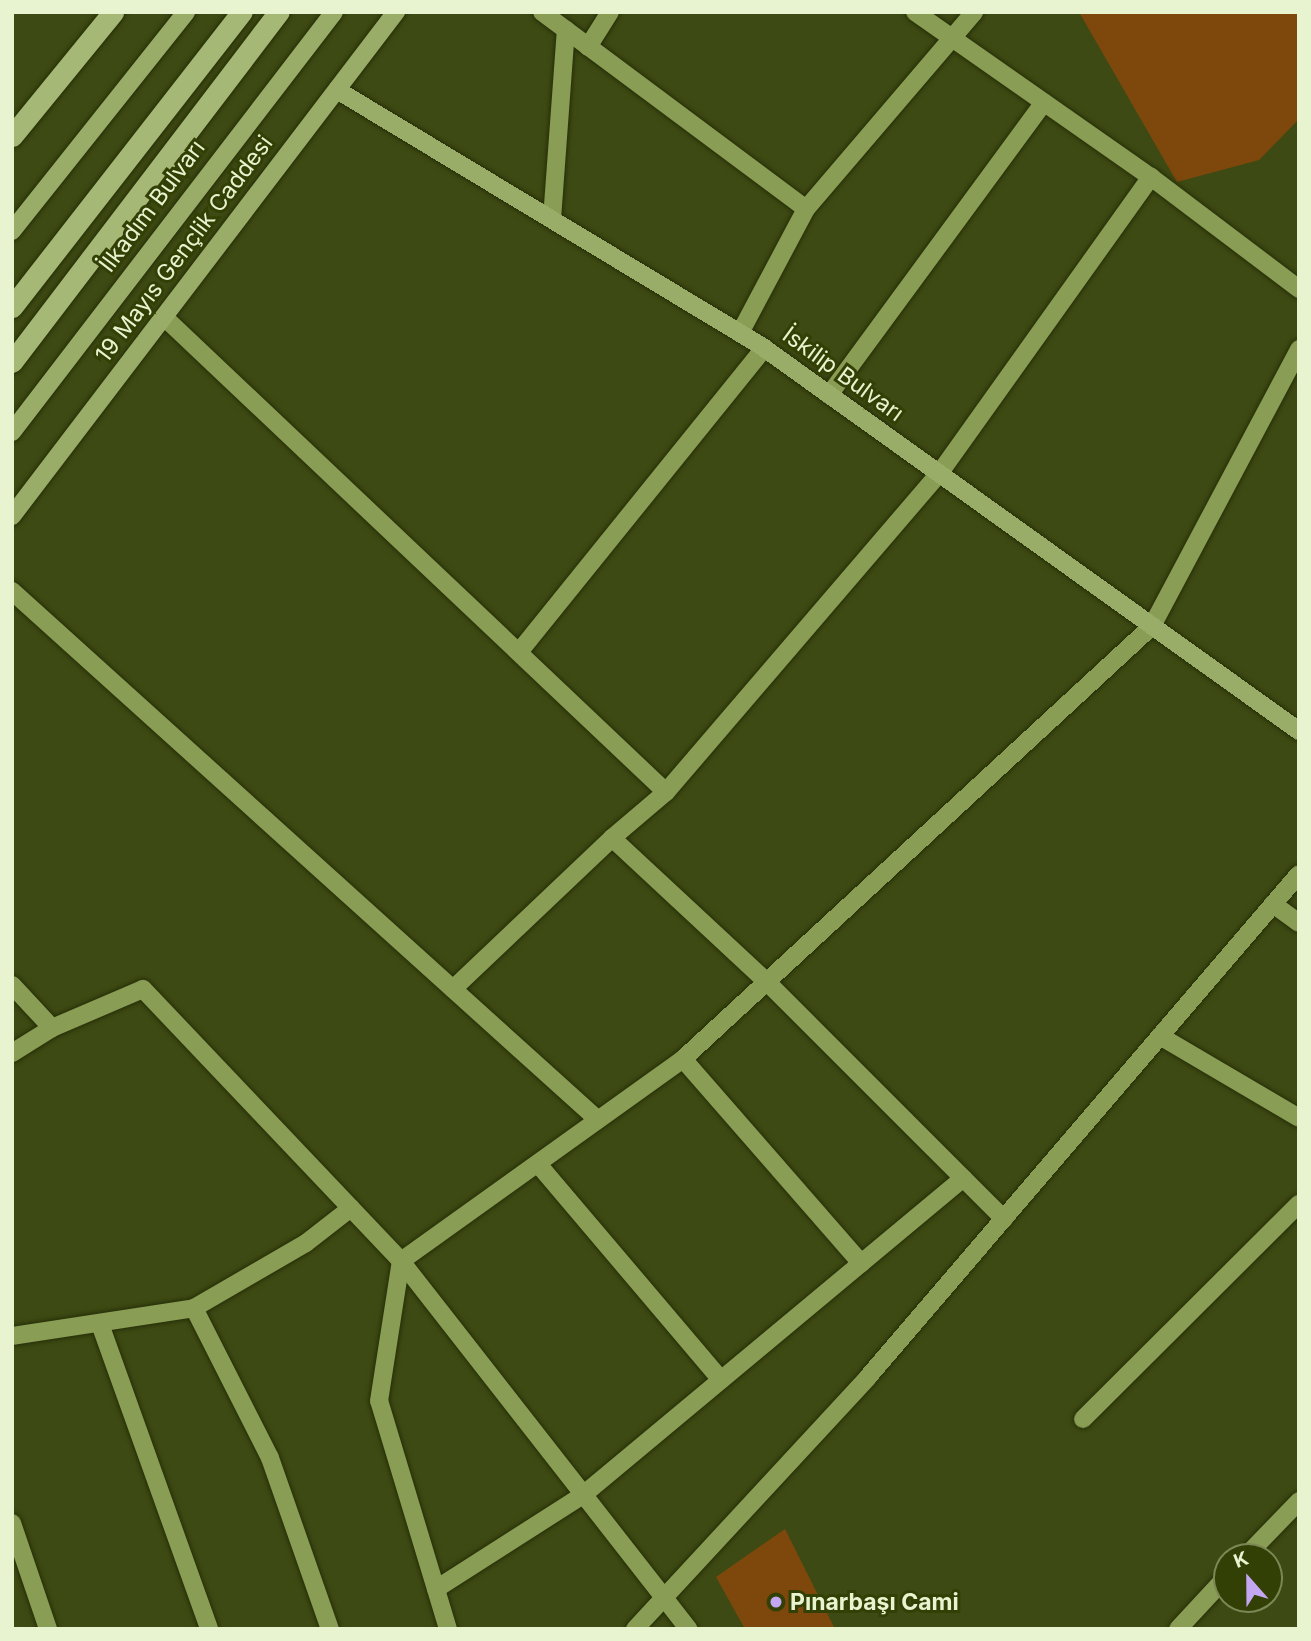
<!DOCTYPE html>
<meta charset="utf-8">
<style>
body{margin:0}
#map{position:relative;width:1311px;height:1641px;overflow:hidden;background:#3e4a13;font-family:Inter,sans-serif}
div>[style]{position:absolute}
.building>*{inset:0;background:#7e480d}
.roads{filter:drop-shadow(0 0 2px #262f08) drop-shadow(0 0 2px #262f08)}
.minor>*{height:18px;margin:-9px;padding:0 9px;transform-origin:9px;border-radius:9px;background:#8a9d55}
.major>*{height:18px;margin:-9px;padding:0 9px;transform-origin:9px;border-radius:9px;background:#9aad68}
.highway>*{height:21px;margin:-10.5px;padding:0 10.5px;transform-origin:10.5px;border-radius:10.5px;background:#a5b875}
.dots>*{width:19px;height:19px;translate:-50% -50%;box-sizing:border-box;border:4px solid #334005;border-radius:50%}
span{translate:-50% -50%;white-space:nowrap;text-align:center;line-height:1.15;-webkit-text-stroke:6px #334005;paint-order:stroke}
.street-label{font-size:23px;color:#e8f3cf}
.poi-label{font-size:23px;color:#e8f3cf;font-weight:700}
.left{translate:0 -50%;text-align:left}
.frame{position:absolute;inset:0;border:14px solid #e8f3cf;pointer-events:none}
.north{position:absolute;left:1213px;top:1543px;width:70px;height:70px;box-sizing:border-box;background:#334005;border:2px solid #7b8856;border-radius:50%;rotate:339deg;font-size:19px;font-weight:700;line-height:28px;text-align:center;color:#e8f3cf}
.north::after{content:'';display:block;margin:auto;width:24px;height:32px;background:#c3a7f2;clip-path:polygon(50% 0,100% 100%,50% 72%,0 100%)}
</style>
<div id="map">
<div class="building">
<i style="clip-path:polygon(1079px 12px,1299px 12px,1299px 119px,1259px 160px,1177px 182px)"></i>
<i style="clip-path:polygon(785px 1529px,834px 1627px,831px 1629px,745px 1629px,716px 1577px)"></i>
</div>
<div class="roads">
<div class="minor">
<i style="left:542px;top:12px;width:329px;rotate:36.7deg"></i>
<i style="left:915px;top:12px;width:288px;rotate:35deg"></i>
<i style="left:1151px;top:177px;width:186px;rotate:37.1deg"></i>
<i style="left:588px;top:47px;width:41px;rotate:-57.8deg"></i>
<i style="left:552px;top:219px;width:190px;rotate:-85.8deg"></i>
<i style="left:164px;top:317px;width:691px;rotate:43.42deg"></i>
<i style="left:740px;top:333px;width:140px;rotate:-62deg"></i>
<i style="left:806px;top:209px;width:259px;rotate:-49.5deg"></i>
<i style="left:829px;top:395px;width:363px;rotate:-53.7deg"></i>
<i style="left:12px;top:591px;width:789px;rotate:42.07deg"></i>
<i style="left:519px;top:652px;width:390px;rotate:-51.1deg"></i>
<i style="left:612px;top:838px;width:212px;rotate:42.9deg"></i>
<i style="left:767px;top:982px;width:335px;rotate:45deg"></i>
<i style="left:1273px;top:904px;width:32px;rotate:36deg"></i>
<i style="left:12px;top:985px;width:59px;rotate:47.1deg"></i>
<i style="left:52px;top:1028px;width:99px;rotate:-23.2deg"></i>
<i style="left:143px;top:989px;width:375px;rotate:46.5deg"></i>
<i style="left:401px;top:1261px;width:467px;rotate:52deg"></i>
<i style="left:453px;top:989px;width:219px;rotate:-43.5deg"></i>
<i style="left:612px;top:838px;width:71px;rotate:-40.4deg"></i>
<i style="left:666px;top:792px;width:419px;rotate:-49.4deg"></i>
<i style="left:939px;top:474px;width:365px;rotate:-54.5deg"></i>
<i style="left:1160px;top:1036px;width:161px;rotate:30.5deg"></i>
<i style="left:12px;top:1053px;width:47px;rotate:-32deg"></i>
<i style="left:683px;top:1059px;width:271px;rotate:48.9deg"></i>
<i style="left:538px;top:1164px;width:283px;rotate:49.7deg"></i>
<i style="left:194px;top:1308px;width:168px;rotate:63.1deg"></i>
<i style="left:270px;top:1458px;width:181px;rotate:70.7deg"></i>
<i style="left:100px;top:1324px;width:324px;rotate:70.3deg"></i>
<i style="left:12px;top:1336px;width:184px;rotate:-8.7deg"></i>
<i style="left:194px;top:1308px;width:129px;rotate:-30.1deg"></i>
<i style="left:306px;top:1243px;width:57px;rotate:-37.9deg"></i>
<i style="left:1083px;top:1419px;width:305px;rotate:-44.9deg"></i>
<i style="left:12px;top:1523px;width:112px;rotate:71.2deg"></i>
<i style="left:1245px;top:1557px;width:78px;rotate:-46deg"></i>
<i style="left:436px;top:1589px;width:174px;rotate:-32.6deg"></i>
<i style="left:583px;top:1495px;width:495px;rotate:-39.8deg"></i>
<i style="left:448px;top:1629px;width:238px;rotate:-106.8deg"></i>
<i style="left:379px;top:1401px;width:142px;rotate:-81.1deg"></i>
<i style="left:401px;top:1261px;width:347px;rotate:-35.6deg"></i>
<i style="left:683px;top:1059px;width:638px;rotate:-42.71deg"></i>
<i style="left:1152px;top:626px;width:314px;rotate:-62deg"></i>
<i style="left:635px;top:1629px;width:343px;rotate:-47.2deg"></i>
<i style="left:868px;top:1377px;width:662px;rotate:-49.41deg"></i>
<i style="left:1178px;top:1629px;width:72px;rotate:-47.2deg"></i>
</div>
<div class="major">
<i style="left:337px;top:90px;width:499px;rotate:31.1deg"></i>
<i style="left:764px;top:348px;width:658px;rotate:35.6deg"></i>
<i style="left:12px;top:231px;width:280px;rotate:-51.5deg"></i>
<i style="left:12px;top:432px;width:529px;rotate:-52.52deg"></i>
<i style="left:12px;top:516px;width:634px;rotate:-52.7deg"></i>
</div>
<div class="highway">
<i style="left:12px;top:136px;width:160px;rotate:-50.8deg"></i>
<i style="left:12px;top:307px;width:374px;rotate:-52.1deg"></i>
<i style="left:12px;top:362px;width:440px;rotate:-52.7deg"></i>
</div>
</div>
<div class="dots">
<i style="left:776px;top:1602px;background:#c3a7f2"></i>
</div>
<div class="street-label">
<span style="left:152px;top:206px;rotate:-53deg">İlkadım Bulvarı</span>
<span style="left:184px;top:249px;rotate:-53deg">19 Mayıs Gençlik Caddesi</span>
<span style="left:843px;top:374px;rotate:36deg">İskilip Bulvarı</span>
</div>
<div class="poi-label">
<span class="left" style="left:790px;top:1602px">Pınarbaşı Cami</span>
</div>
<div class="frame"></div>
<div class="north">K</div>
</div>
